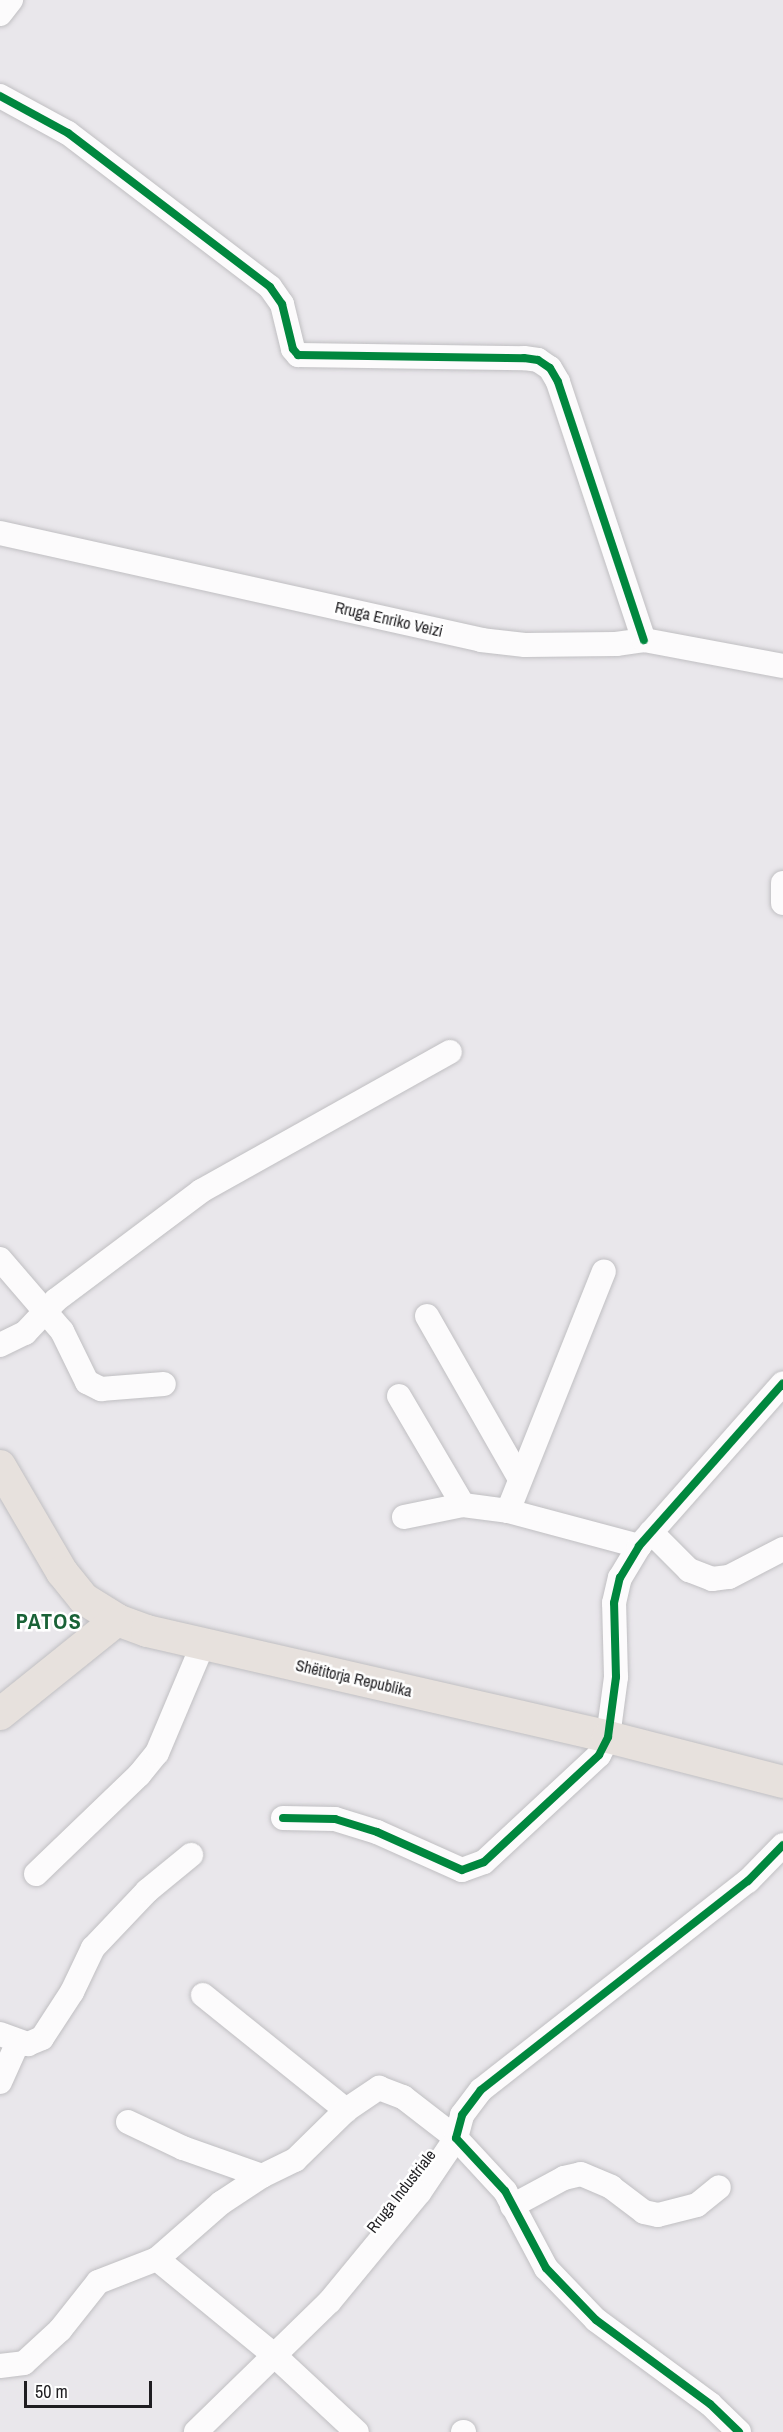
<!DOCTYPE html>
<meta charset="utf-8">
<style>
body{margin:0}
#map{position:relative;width:783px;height:2432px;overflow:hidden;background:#e9e7eb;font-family:"Archivo Narrow",sans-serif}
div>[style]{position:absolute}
.roads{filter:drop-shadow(0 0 2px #c0bfc2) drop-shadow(0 0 2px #c0bfc2)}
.minor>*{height:24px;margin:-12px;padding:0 12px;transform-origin:12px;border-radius:12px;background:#fcfbfc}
.major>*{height:32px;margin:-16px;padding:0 16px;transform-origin:16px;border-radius:16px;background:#e7e1dd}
.cycleway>*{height:8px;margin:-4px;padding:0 4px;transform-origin:4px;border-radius:4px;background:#00873e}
span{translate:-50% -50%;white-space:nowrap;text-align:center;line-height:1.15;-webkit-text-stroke:5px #fff;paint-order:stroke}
.street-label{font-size:16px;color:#1f1e21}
.district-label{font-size:22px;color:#196237;font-weight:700;letter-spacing:1.5px}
.scale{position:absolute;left:24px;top:2381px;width:128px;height:27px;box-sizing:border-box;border:3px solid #1f1e21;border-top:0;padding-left:8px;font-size:18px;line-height:21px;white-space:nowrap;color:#1f1e21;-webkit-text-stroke:4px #fff;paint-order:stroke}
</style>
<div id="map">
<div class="roads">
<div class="minor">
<i style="left:0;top:14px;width:18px;rotate:-52deg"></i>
<i style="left:0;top:96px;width:77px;rotate:28.6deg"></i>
<i style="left:68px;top:133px;width:254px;rotate:37.3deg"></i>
<i style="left:270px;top:287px;width:21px;rotate:55deg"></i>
<i style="left:282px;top:304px;width:46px;rotate:76.3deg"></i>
<i style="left:293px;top:349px;width:8px;rotate:50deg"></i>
<i style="left:298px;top:355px;width:226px;rotate:0.8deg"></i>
<i style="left:524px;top:358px;width:14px;rotate:8deg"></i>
<i style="left:538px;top:360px;width:14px;rotate:34deg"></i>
<i style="left:550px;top:368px;width:16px;rotate:60deg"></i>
<i style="left:558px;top:382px;width:272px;rotate:71.6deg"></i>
<i style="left:0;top:533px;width:493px;rotate:12.5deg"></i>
<i style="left:481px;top:640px;width:44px;rotate:6.5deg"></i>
<i style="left:525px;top:645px;width:91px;rotate:-0.6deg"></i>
<i style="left:616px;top:644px;width:28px;rotate:-8deg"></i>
<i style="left:644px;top:640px;width:141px;rotate:10.6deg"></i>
<i style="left:783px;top:883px;width:20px;rotate:90deg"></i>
<i style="left:0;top:1259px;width:95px;rotate:49.3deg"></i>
<i style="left:62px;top:1331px;width:57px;rotate:63.9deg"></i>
<i style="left:87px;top:1382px;width:16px;rotate:27deg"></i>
<i style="left:101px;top:1389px;width:63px;rotate:-4.5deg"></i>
<i style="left:427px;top:1316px;width:188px;rotate:60.3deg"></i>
<i style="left:0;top:1345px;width:28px;rotate:-26deg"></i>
<i style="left:25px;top:1333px;width:45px;rotate:-46.8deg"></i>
<i style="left:56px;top:1300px;width:181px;rotate:-36.9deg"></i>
<i style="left:201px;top:1191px;width:285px;rotate:-29.2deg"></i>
<i style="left:399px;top:1396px;width:126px;rotate:59.6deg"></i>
<i style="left:508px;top:1511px;width:258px;rotate:-68.2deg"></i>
<i style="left:404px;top:1517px;width:60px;rotate:-11.5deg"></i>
<i style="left:463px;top:1505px;width:45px;rotate:7.6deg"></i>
<i style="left:508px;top:1511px;width:136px;rotate:15deg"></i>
<i style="left:651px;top:1532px;width:54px;rotate:45deg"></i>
<i style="left:689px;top:1570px;width:25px;rotate:21deg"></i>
<i style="left:712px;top:1579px;width:17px;rotate:-7deg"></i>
<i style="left:729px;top:1577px;width:61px;rotate:-27.4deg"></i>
<i style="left:283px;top:1818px;width:52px;rotate:1.1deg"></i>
<i style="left:335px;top:1819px;width:44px;rotate:17.2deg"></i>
<i style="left:377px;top:1832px;width:93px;rotate:24.1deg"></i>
<i style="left:462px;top:1870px;width:23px;rotate:-20deg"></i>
<i style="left:484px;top:1862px;width:157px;rotate:-42.9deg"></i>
<i style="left:599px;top:1755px;width:20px;rotate:-63deg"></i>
<i style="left:608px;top:1737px;width:61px;rotate:-82.4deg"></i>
<i style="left:616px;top:1677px;width:74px;rotate:-91.5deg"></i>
<i style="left:614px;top:1603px;width:26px;rotate:-77deg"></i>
<i style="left:620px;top:1578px;width:37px;rotate:-59deg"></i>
<i style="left:639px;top:1546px;width:217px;rotate:-48.5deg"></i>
<i style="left:36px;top:1874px;width:143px;rotate:-43.9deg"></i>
<i style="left:139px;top:1775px;width:28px;rotate:-51deg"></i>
<i style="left:157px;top:1753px;width:118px;rotate:-67.1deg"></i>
<i style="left:203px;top:1995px;width:184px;rotate:38.8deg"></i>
<i style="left:0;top:2034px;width:30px;rotate:20deg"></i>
<i style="left:28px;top:2044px;width:15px;rotate:-23deg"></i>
<i style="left:42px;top:2038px;width:55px;rotate:-56.9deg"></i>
<i style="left:72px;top:1992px;width:49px;rotate:-64.5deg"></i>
<i style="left:93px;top:1948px;width:79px;rotate:-46.5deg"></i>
<i style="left:147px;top:1891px;width:57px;rotate:-39.3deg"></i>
<i style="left:0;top:2082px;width:44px;rotate:-65.8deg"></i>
<i style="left:128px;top:2122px;width:61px;rotate:25.3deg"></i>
<i style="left:183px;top:2148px;width:84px;rotate:19.5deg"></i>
<i style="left:262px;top:2176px;width:37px;rotate:-26deg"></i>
<i style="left:295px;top:2160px;width:71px;rotate:-44.4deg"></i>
<i style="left:346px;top:2110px;width:40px;rotate:-34deg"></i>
<i style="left:379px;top:2088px;width:26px;rotate:21deg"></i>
<i style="left:403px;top:2097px;width:67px;rotate:37.7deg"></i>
<i style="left:456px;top:2138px;width:66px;rotate:123.9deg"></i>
<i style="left:419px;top:2193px;width:141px;rotate:129.5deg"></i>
<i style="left:329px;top:2302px;width:186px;rotate:135.7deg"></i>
<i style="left:512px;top:2206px;width:59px;rotate:-28.3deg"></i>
<i style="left:564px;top:2178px;width:17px;rotate:-13deg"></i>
<i style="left:581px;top:2174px;width:33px;rotate:23deg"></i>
<i style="left:611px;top:2187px;width:41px;rotate:37.1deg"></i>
<i style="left:644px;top:2212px;width:14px;rotate:12deg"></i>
<i style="left:658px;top:2215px;width:40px;rotate:-14.4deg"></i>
<i style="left:697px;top:2205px;width:28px;rotate:-39deg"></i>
<i style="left:157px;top:2259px;width:151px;rotate:39.4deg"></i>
<i style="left:274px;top:2355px;width:113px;rotate:42.9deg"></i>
<i style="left:0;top:2366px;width:24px;rotate:-7deg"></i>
<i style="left:24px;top:2363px;width:49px;rotate:-42.5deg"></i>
<i style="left:60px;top:2330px;width:61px;rotate:-51.6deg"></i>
<i style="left:98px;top:2282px;width:63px;rotate:-21.3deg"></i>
<i style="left:157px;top:2259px;width:85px;rotate:-41.2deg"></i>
<i style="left:221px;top:2203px;width:49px;rotate:-33.4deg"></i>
<i style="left:463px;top:2432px;width:1px"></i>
<i style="left:739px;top:2432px;width:40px;rotate:-136deg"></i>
<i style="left:710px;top:2404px;width:142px;rotate:-143.6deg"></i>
<i style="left:596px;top:2320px;width:72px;rotate:-133.9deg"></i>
<i style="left:546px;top:2268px;width:87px;rotate:-118deg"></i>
<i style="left:505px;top:2191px;width:72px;rotate:-132.8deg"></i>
<i style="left:456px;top:2138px;width:24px;rotate:-75deg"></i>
<i style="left:462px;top:2115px;width:31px;rotate:-53deg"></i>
<i style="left:481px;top:2090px;width:339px;rotate:-38.1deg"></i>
<i style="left:748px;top:1881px;width:50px;rotate:-45.8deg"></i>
</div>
<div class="major">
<i style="left:0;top:1466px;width:123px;rotate:59.7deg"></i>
<i style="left:62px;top:1572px;width:35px;rotate:51deg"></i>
<i style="left:84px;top:1599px;width:39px;rotate:32deg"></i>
<i style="left:117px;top:1620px;width:32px;rotate:20deg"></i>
<i style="left:147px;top:1631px;width:473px;rotate:12.9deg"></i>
<i style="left:608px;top:1737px;width:181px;rotate:14.4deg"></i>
<i style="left:0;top:1714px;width:150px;rotate:-38.8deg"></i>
</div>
</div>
<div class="cycleway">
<i style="left:0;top:96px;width:77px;rotate:28.6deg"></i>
<i style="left:68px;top:133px;width:254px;rotate:37.3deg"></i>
<i style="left:270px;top:287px;width:21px;rotate:55deg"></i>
<i style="left:282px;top:304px;width:46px;rotate:76.3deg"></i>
<i style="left:293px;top:349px;width:8px;rotate:50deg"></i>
<i style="left:298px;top:355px;width:226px;rotate:0.8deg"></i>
<i style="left:524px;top:358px;width:14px;rotate:8deg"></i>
<i style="left:538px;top:360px;width:14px;rotate:34deg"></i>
<i style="left:550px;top:368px;width:16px;rotate:60deg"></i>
<i style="left:558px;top:382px;width:272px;rotate:71.6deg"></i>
<i style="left:283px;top:1818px;width:52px;rotate:1.1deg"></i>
<i style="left:335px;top:1819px;width:44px;rotate:17.2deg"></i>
<i style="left:377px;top:1832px;width:93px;rotate:24.1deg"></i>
<i style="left:462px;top:1870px;width:23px;rotate:-20deg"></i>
<i style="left:484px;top:1862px;width:157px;rotate:-42.9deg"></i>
<i style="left:599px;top:1755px;width:20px;rotate:-63deg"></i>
<i style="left:608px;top:1737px;width:61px;rotate:-82.4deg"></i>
<i style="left:616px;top:1677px;width:74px;rotate:-91.5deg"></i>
<i style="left:614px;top:1603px;width:26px;rotate:-77deg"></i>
<i style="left:620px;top:1578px;width:37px;rotate:-59deg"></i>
<i style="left:639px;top:1546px;width:217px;rotate:-48.5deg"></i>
<i style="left:739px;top:2432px;width:40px;rotate:-136deg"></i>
<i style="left:710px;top:2404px;width:142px;rotate:-143.6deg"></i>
<i style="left:596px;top:2320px;width:72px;rotate:-133.9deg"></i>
<i style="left:546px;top:2268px;width:87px;rotate:-118deg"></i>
<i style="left:505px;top:2191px;width:72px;rotate:-132.8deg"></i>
<i style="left:456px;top:2138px;width:24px;rotate:-75deg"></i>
<i style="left:462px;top:2115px;width:31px;rotate:-53deg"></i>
<i style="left:481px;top:2090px;width:339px;rotate:-38.1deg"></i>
<i style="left:748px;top:1881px;width:50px;rotate:-45.8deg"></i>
</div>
<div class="street-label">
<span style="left:389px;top:619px;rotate:13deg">Rruga Enriko Veizi</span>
<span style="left:354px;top:1678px;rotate:13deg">Shëtitorja Republika</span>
<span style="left:401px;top:2191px;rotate:-52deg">Rruga Industriale</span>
</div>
<div class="district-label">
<span style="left:49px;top:1622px">PATOS</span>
</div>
<div class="scale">50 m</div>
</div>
